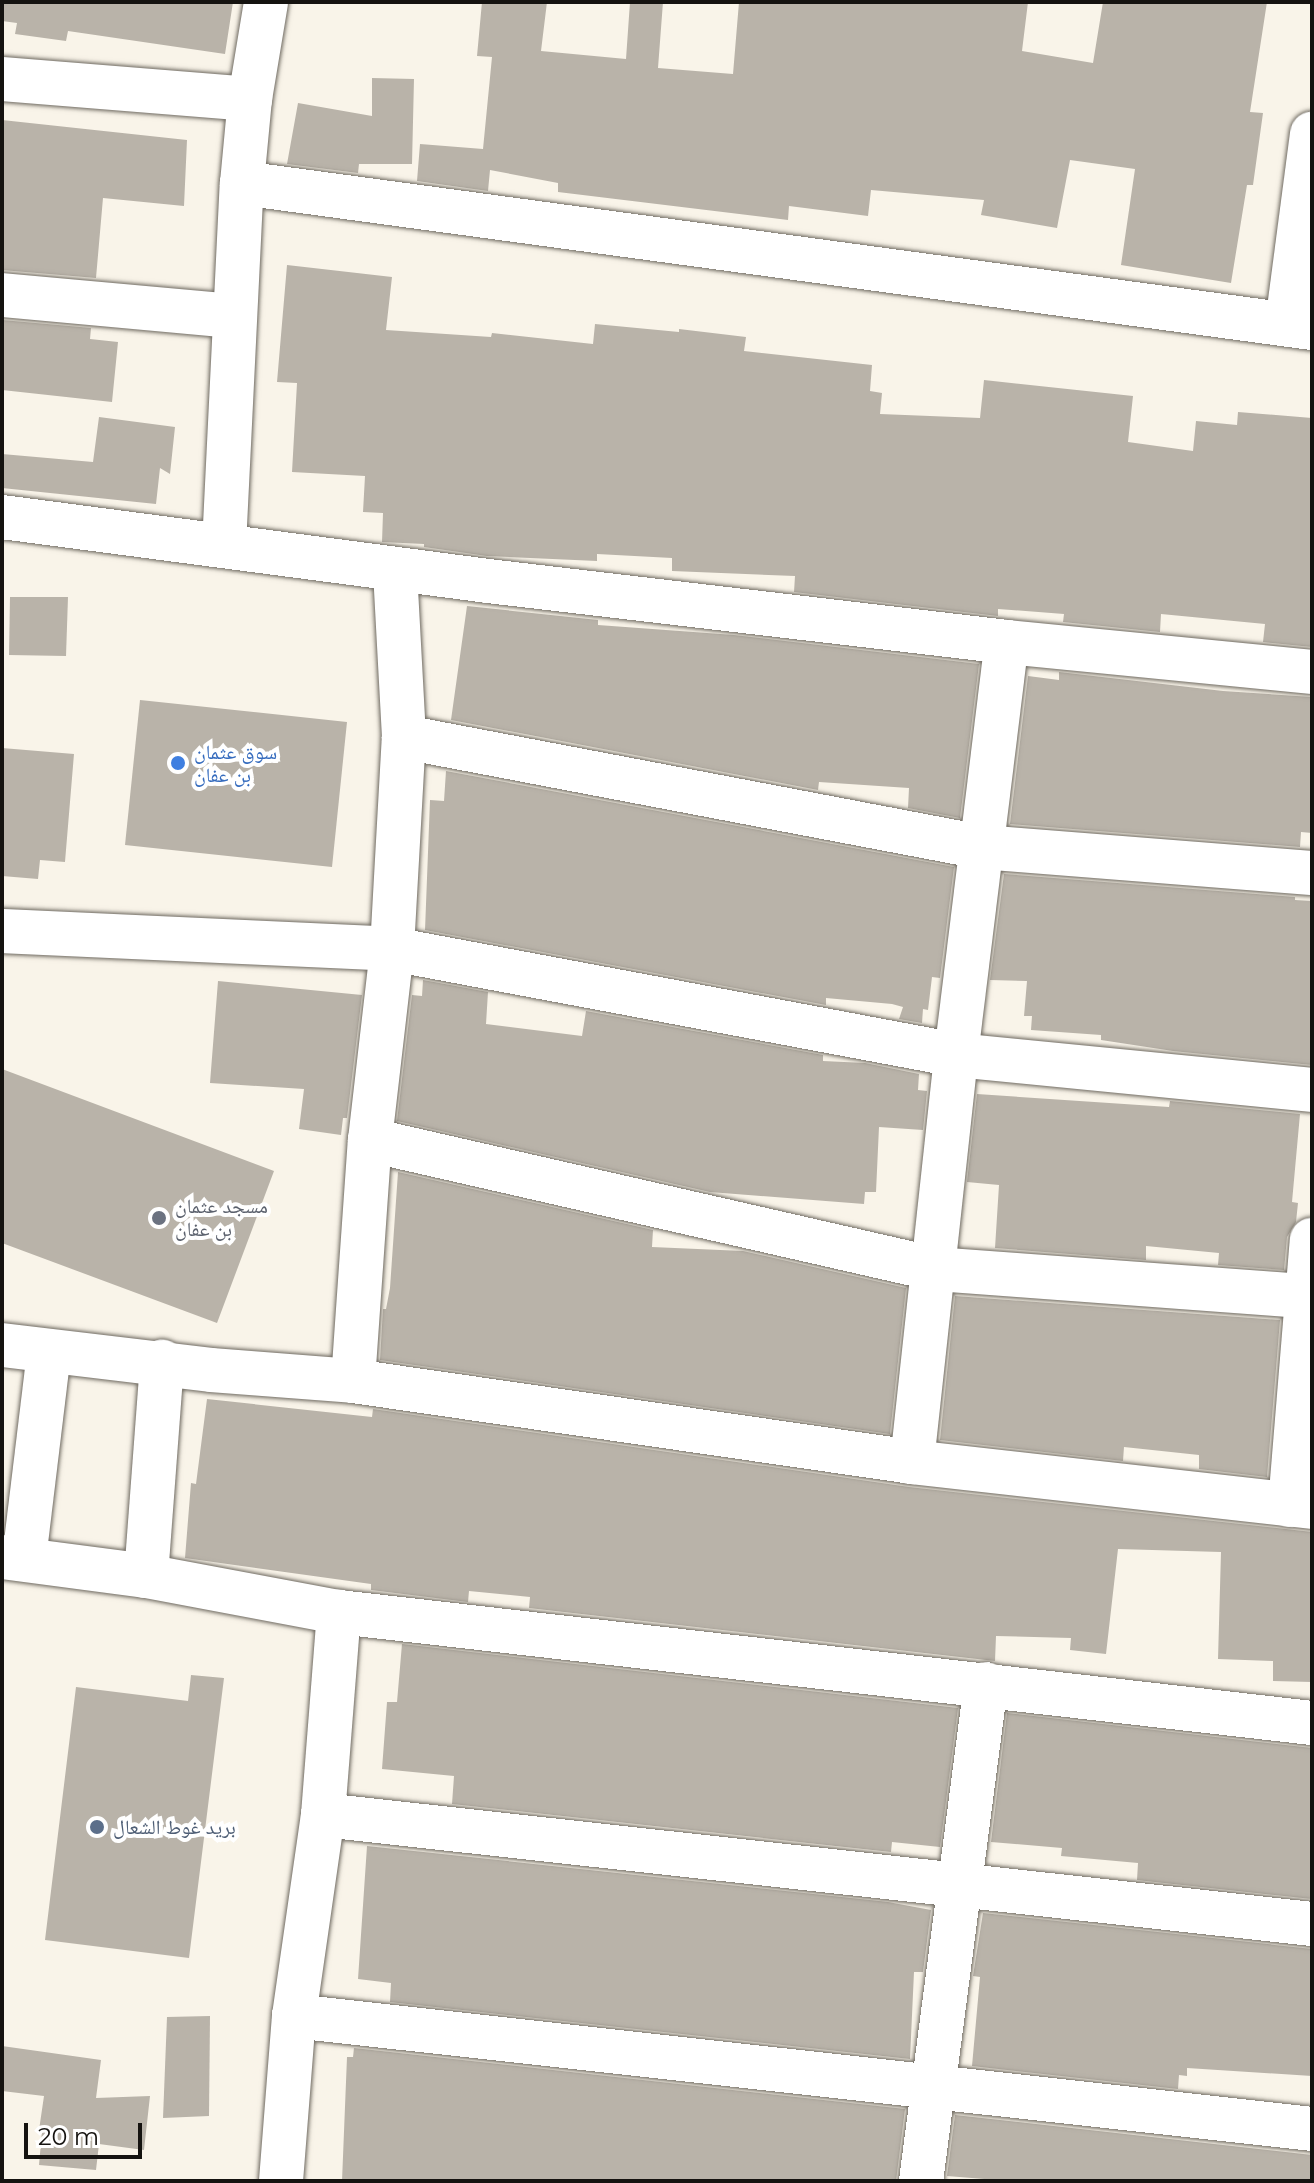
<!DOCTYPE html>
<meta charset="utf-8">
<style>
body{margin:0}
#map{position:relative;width:1314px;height:2183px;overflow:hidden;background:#f9f4e9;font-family:Montserrat,"Noto Naskh Arabic",sans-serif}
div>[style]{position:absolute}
.building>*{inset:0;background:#b9b3a9}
.roads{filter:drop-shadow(0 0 2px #6f6a61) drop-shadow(0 0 2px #6f6a61)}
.minor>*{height:44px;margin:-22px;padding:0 22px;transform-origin:22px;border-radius:22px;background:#fff}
.dots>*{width:22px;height:22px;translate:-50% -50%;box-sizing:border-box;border:4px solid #fff;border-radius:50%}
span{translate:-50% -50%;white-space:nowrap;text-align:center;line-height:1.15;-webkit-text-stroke:8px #fff;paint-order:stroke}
.shop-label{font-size:20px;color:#366cbe}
.left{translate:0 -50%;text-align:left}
.worship-label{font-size:20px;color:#5b616d}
.service-label{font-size:20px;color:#4e5e75}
.frame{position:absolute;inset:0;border:4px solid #151310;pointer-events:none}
.scale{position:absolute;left:24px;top:2123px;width:118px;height:36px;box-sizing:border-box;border:4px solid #151310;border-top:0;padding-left:10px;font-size:24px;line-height:28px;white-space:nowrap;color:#151310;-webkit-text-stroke:6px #fff;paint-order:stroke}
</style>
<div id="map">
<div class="building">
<i style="clip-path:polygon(2px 2px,233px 2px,225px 54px,68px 31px,66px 41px,15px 34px,17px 23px,2px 21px)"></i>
<i style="clip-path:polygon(482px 2px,547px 2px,541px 51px,626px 59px,630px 2px,663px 2px,658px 68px,733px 74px,739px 2px,1028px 2px,1022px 51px,1093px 63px,1103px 2px,1267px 2px,1250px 112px,1263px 113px,1253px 185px,1247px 185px,1231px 283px,1121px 265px,1135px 169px,1070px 160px,1057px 228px,981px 215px,984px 200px,871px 190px,868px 216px,789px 206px,788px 220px,558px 192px,558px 183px,490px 170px,488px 191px,417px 181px,420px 144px,483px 149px,492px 57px,477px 56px)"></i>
<i style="clip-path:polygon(372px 78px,414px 79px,412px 164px,359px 164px,358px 173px,287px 164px,298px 103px,372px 116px)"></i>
<i style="clip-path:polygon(2px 120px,187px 140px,184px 206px,103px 198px,96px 278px,2px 270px)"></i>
<i style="clip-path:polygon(287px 265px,392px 277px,386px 330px,491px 337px,492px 333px,593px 344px,595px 324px,679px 332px,679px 329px,746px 337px,744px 351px,872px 365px,870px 391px,882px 393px,880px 414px,980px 418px,984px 380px,1133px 396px,1128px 442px,1193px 451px,1196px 421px,1237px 425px,1238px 412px,1312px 418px,1312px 647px,1263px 642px,1265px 624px,1161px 614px,1160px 632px,1063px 622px,1064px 614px,998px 609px,998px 616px,794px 592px,795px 576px,672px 571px,672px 558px,597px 554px,597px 561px,487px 556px,424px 547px,424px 544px,382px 542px,383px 513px,363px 512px,365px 476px,292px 472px,297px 383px,277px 382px)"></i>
<i style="clip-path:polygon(2px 320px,91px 328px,90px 339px,118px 342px,112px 402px,2px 390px)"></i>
<i style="clip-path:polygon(99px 417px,175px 427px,170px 474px,160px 468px,156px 504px,2px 488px,2px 454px,93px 462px)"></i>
<i style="clip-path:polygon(10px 597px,68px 597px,66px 656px,9px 655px)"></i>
<i style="clip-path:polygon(467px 606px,598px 620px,598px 625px,734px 635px,979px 664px,960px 818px,908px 808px,909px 788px,819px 782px,818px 790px,451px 720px)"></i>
<i style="clip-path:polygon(1059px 672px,1223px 691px,1312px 697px,1312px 833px,1301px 832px,1300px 847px,1010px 824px,1028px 676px,1059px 680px)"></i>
<i style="clip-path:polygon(140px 700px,347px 722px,332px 867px,125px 845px)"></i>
<i style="clip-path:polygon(2px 748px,74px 754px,65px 862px,40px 860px,38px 879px,2px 876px)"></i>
<i style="clip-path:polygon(446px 771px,954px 867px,940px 978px,932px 977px,928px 1010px,923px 1009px,922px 1023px,899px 1019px,903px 1007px,892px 1004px,826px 998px,826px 1005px,425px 930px,430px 800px,444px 801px)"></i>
<i style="clip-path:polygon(1004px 874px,1295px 897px,1295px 900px,1312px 901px,1312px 1065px,1173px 1051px,1101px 1040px,1101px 1035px,1031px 1030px,1032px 1016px,1024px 1016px,1027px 981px,990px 980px)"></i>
<i style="clip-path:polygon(423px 980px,488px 992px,486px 1024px,582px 1036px,586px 1011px,823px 1055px,823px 1061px,865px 1063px,919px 1074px,918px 1090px,927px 1091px,923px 1130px,879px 1127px,876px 1192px,865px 1192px,864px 1204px,710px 1192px,397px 1121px,412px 995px,422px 996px)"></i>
<i style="clip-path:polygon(218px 981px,362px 995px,347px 1118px,343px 1118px,341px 1135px,299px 1129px,304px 1089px,210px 1083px)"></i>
<i style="clip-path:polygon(2px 1069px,274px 1171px,217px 1323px,2px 1243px)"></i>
<i style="clip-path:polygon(977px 1094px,1169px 1107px,1170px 1101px,1300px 1114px,1292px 1202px,1298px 1203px,1296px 1222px,1287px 1237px,1284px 1270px,1218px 1265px,1219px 1253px,1146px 1246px,1146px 1260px,995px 1248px,999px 1185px,967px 1182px)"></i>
<i style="clip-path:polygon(398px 1172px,653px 1230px,652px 1247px,743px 1251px,906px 1288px,890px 1434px,380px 1360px,383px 1309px,386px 1309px,390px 1288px)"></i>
<i style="clip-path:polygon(955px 1296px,1280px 1320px,1267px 1477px,1199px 1469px,1199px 1455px,1124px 1447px,1123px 1461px,940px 1440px)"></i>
<i style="clip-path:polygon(207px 1399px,372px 1417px,373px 1409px,909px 1487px,1312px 1532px,1312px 1682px,1273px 1681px,1273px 1661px,1218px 1659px,1221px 1552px,1118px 1549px,1106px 1654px,1070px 1650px,1071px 1638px,996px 1636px,995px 1661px,529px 1608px,530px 1597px,469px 1591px,468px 1602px,371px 1590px,371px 1584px,185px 1558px,191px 1483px,196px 1484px)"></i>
<i style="clip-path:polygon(402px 1644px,958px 1708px,940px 1847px,892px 1842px,891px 1852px,452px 1804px,454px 1776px,382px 1769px,387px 1702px,397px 1702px)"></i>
<i style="clip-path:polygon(191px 1675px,224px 1678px,189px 1958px,45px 1940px,76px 1687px,188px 1701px)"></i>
<i style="clip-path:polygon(1007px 1713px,1312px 1748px,1312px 1899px,1137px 1880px,1138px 1863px,1061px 1856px,1062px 1848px,991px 1842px)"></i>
<i style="clip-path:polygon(367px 1846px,888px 1902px,931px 1910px,923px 1972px,914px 1972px,910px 2059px,390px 2002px,391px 1983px,358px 1979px)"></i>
<i style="clip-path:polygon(983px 1913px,1312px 1949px,1312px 2076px,1187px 2068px,1187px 2076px,1179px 2075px,1178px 2089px,972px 2066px,980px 1977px,973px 1976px)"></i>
<i style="clip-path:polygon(210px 2016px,209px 2116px,163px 2118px,167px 2017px)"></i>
<i style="clip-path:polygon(2px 2046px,101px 2060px,96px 2098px,150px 2096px,144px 2150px,99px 2144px,96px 2170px,39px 2165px,42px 2131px,39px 2130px,44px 2096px,2px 2091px)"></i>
<i style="clip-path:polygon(354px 2048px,905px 2109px,896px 2181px,342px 2181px,347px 2057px,353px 2057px)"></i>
<i style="clip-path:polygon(955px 2115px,1312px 2155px,1312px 2181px,1009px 2181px,947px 2176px)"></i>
</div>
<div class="roads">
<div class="minor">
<i style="left:2px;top:79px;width:249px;rotate:4.6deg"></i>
<i style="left:242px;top:183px;width:1080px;rotate:7.72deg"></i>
<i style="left:2px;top:295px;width:232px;rotate:5.2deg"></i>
<i style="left:1287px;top:324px;width:192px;rotate:-82.5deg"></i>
<i style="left:2px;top:517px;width:490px;rotate:7.5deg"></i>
<i style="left:488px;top:581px;width:523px;rotate:6.7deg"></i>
<i style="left:1007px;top:642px;width:306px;rotate:5.6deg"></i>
<i style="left:224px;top:546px;width:363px;rotate:-87.2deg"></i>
<i style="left:242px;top:183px;width:84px;rotate:-84.6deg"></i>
<i style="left:250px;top:99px;width:98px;rotate:-80.6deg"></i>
<i style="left:404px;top:737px;width:587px;rotate:10.79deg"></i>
<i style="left:981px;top:847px;width:332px;rotate:4.5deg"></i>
<i style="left:2px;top:931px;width:390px;rotate:2.6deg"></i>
<i style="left:392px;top:949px;width:574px;rotate:10.64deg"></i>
<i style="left:956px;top:1055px;width:358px;rotate:5.6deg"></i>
<i style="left:370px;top:1140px;width:580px;rotate:12.86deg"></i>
<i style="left:935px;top:1269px;width:378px;rotate:4.2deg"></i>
<i style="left:2px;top:1345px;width:210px;rotate:6.8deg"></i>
<i style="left:211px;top:1370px;width:142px;rotate:4.4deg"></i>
<i style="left:353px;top:1381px;width:565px;rotate:8.24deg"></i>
<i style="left:912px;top:1462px;width:403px;rotate:6.4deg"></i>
<i style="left:353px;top:1381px;width:242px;rotate:-86deg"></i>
<i style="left:370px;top:1140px;width:192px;rotate:-83.4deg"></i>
<i style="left:392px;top:949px;width:212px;rotate:-86.8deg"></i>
<i style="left:404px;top:737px;width:168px;rotate:-93.1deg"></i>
<i style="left:912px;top:1462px;width:409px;rotate:-83.8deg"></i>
<i style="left:956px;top:1055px;width:416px;rotate:-83deg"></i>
<i style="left:1290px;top:1505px;width:266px;rotate:-85.3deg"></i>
<i style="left:2px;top:1557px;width:145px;rotate:7.5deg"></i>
<i style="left:146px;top:1576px;width:196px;rotate:10.6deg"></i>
<i style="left:339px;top:1612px;width:979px;rotate:6.51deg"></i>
<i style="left:24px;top:1559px;width:209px;rotate:-83.1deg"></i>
<i style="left:146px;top:1576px;width:215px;rotate:-85.7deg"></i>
<i style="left:323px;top:1815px;width:995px;rotate:6.29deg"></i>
<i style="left:294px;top:2016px;width:1024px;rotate:6.33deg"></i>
<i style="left:281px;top:2181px;width:166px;rotate:-85.5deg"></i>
<i style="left:294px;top:2016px;width:203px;rotate:-81.8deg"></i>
<i style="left:323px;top:1815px;width:204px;rotate:-85.5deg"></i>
<i style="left:921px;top:2181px;width:501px;rotate:-82.55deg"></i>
</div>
</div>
<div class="dots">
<i style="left:178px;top:763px;background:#3f7fe0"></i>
<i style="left:159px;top:1218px;background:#6b7280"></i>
<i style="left:97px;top:1827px;background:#5c6f8a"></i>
</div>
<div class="shop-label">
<span class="left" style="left:194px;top:764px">سوق عثمان<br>بن عفان</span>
</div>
<div class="worship-label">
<span class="left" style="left:175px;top:1218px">مسجد عثمان<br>بن عفان</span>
</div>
<div class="service-label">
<span class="left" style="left:113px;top:1827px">بريد غوط الشعال</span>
</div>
<div class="frame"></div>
<div class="scale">20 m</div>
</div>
